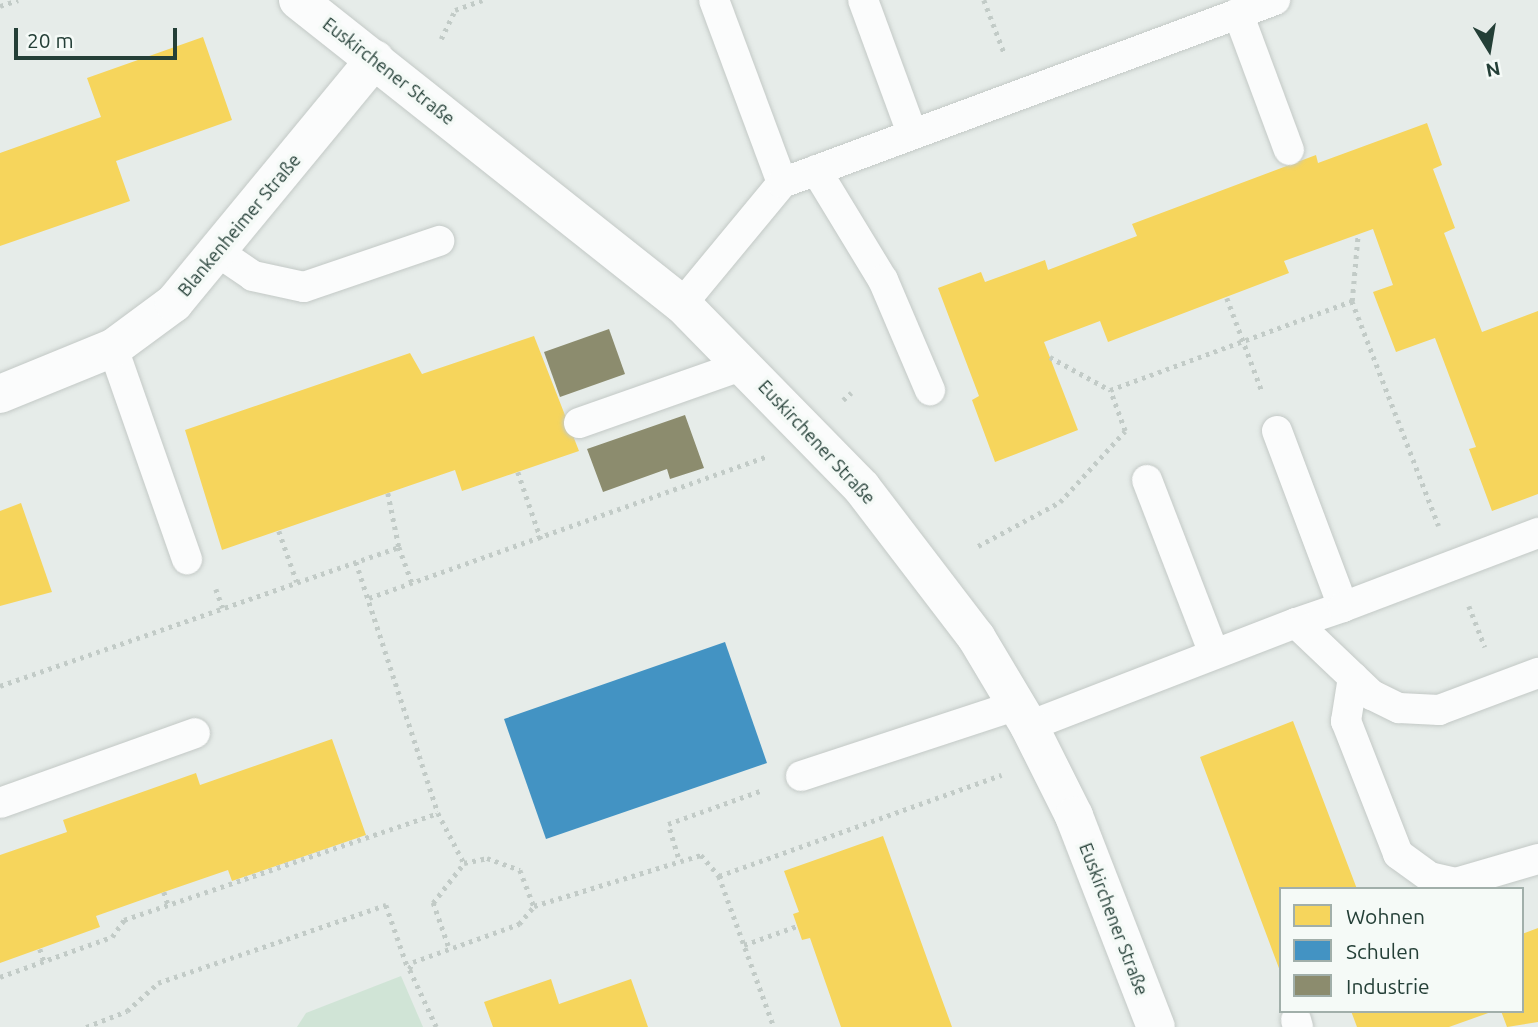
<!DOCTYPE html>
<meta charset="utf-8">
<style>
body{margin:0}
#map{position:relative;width:1538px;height:1027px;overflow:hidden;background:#e6ece9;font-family:Ubuntu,sans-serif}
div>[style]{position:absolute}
.green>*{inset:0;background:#d0e4d6}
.homes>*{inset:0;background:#f6d55c}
.schools>*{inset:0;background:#4393c3}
.industry>*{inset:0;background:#8c8c6e}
.path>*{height:4.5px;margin-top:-2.25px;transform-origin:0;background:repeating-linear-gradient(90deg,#c2cbc7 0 3.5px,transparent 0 8.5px)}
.roads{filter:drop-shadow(0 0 2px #c3c9c6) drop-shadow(0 0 2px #c3c9c6)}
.lane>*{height:30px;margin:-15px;padding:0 15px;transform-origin:15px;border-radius:15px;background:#fbfcfc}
.street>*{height:38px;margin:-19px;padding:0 19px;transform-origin:19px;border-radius:19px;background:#fbfcfc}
span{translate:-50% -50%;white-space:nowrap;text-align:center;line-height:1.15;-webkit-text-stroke:7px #f5faf7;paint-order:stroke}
.street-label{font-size:18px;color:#243f37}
.legend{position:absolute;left:1279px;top:887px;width:245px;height:126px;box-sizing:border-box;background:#f5faf7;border:2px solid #a1afaa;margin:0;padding:9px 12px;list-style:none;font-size:21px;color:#243f37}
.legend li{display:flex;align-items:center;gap:14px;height:35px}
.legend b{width:35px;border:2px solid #a1afaa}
.north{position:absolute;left:1454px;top:14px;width:70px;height:70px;-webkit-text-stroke:5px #f5faf7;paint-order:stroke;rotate:169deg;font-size:19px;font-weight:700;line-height:28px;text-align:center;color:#243f37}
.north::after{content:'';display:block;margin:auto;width:24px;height:32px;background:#243f37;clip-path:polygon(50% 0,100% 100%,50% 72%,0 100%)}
.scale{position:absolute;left:14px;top:28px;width:163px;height:32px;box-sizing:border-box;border:4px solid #243f37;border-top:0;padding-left:9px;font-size:21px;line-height:24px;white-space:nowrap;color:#243f37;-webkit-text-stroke:5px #f5faf7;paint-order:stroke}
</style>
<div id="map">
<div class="green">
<i style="clip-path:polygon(401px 976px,423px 1027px,297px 1027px,306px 1013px)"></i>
</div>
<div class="homes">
<i style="clip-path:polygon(203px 37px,232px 120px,116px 161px,130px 201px,0 246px,0 153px,101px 117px,87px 78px)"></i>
<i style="clip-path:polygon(1427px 123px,1442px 165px,1433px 169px,1455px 228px,1444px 233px,1482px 332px,1538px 311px,1538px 494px,1492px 511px,1469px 449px,1476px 447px,1435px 338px,1396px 352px,1373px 292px,1393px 285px,1373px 229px,1284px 261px,1289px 273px,1108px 342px,1100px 321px,1044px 342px,1078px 430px,995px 462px,972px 400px,979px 396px,938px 288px,981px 272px,985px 282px,1045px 260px,1048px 270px,1137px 236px,1132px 224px,1316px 155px,1318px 163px)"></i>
<i style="clip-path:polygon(534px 336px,579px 451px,462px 491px,455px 470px,222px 550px,185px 430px,410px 353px,422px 374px)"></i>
<i style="clip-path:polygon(21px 503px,52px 592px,0 606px,0 511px)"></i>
<i style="clip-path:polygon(1293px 721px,1357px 889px,1281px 889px,1280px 971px,1200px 757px)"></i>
<i style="clip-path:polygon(332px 739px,366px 835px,232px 881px,228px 870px,164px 892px,96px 916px,100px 927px,0 963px,0 855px,67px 832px,63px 820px,196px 773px,200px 785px)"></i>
<i style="clip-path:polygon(883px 836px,929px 964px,952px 1027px,841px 1027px,810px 938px,802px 940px,793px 914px,799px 912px,784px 871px)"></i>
<i style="clip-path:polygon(1538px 928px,1538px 1022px,1507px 1027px,1501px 1011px,1522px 1011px,1522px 934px)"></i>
<i style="clip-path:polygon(551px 979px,559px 1004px,631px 979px,648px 1027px,493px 1027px,484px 1002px)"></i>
<i style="clip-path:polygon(1351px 1011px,1491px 1011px,1491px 1012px,1449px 1027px,1357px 1027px)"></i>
</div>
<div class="schools">
<i style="clip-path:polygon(725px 642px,767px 763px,546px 839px,504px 719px)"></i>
</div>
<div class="industry">
<i style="clip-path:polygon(609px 329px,625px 374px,560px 397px,544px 352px)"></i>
<i style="clip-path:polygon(685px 415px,704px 468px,670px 479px,667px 469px,603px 492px,587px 449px)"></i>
</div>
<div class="path">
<i style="left:984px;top:0;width:59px;rotate:69.1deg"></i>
<i style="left:0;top:6px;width:19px;rotate:-18deg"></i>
<i style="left:441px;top:39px;width:32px;rotate:-64deg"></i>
<i style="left:455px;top:10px;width:29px;rotate:-20deg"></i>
<i style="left:1227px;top:298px;width:99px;rotate:69.4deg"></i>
<i style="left:1352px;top:301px;width:67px;rotate:-84.9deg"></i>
<i style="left:1050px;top:357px;width:68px;rotate:28.8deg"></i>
<i style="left:843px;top:400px;width:11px;rotate:-41deg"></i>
<i style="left:518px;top:472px;width:71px;rotate:71.1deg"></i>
<i style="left:388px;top:493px;width:55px;rotate:78.5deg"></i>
<i style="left:279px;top:531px;width:54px;rotate:70.6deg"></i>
<i style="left:978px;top:546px;width:93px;rotate:-28.2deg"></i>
<i style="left:1060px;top:502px;width:96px;rotate:-47.5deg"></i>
<i style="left:1125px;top:431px;width:44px;rotate:-110.1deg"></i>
<i style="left:1110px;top:390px;width:258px;rotate:-20.2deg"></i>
<i style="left:1352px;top:301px;width:241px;rotate:68.9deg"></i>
<i style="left:356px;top:562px;width:264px;rotate:71.9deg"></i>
<i style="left:438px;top:813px;width:56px;rotate:62.5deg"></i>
<i style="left:464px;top:863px;width:24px;rotate:-12deg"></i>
<i style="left:487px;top:858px;width:35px;rotate:20deg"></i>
<i style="left:520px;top:870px;width:39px;rotate:69deg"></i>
<i style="left:216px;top:589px;width:20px;rotate:70deg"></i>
<i style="left:369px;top:598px;width:421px;rotate:-19.6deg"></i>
<i style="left:1469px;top:606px;width:44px;rotate:68.7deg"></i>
<i style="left:0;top:686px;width:423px;rotate:-19.2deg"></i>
<i style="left:399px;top:547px;width:38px;rotate:70deg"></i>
<i style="left:678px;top:857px;width:34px;rotate:-107deg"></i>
<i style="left:668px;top:824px;width:101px;rotate:-19.7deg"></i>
<i style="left:719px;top:876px;width:300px;rotate:-19.7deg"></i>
<i style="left:164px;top:892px;width:13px;rotate:72deg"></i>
<i style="left:744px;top:945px;width:56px;rotate:-19.7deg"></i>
<i style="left:448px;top:946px;width:46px;rotate:-109.2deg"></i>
<i style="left:433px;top:903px;width:51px;rotate:-52.2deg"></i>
<i style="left:40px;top:949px;width:13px;rotate:72deg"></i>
<i style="left:0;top:977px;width:119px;rotate:-19.7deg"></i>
<i style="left:112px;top:937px;width:21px;rotate:-55deg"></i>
<i style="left:124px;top:920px;width:332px;rotate:-18.8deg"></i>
<i style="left:86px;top:1027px;width:44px;rotate:-21.3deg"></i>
<i style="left:127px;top:1011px;width:42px;rotate:-42.1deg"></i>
<i style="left:158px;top:983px;width:241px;rotate:-18.9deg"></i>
<i style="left:386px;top:905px;width:67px;rotate:70.8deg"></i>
<i style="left:436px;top:1027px;width:64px;rotate:-115deg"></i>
<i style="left:409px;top:969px;width:8px;rotate:-60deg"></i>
<i style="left:413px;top:962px;width:113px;rotate:-19.7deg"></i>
<i style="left:519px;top:924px;width:23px;rotate:-50deg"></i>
<i style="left:534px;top:906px;width:175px;rotate:-17deg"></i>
<i style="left:701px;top:855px;width:28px;rotate:49deg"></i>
<i style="left:719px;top:876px;width:161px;rotate:70deg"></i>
</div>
<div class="roads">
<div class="lane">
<i style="left:714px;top:0;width:195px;rotate:69.6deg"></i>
<i style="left:863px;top:0;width:142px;rotate:69.8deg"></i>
<i style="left:1238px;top:13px;width:146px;rotate:69.6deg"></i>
<i style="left:816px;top:170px;width:129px;rotate:58.7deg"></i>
<i style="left:883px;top:280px;width:120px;rotate:66.9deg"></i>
<i style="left:218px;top:252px;width:42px;rotate:34.4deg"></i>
<i style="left:253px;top:276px;width:52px;rotate:12.2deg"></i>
<i style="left:304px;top:287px;width:143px;rotate:-18.8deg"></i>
<i style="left:682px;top:304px;width:157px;rotate:-50.4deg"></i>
<i style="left:782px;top:183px;width:526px;rotate:-20.36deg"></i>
<i style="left:113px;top:348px;width:224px;rotate:70.7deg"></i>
<i style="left:579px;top:423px;width:175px;rotate:-19.4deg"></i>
<i style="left:1277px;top:431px;width:188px;rotate:69.4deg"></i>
<i style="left:1343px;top:607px;width:50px;rotate:161.2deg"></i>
<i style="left:1147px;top:480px;width:186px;rotate:68.9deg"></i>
<i style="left:1343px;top:607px;width:209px;rotate:-20.8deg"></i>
<i style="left:1353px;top:677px;width:45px;rotate:99deg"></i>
<i style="left:1346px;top:721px;width:143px;rotate:68.6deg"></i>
<i style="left:1398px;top:854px;width:39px;rotate:36deg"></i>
<i style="left:1430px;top:877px;width:27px;rotate:13deg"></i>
<i style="left:1456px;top:883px;width:85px;rotate:-16.3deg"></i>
<i style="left:1029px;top:726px;width:286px;rotate:-21.1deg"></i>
<i style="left:1296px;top:623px;width:105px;rotate:43.5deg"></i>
<i style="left:1372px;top:695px;width:30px;rotate:26deg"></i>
<i style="left:1399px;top:708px;width:40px;rotate:2.9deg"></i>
<i style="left:1439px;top:710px;width:106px;rotate:-20.5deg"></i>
<i style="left:801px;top:776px;width:227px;rotate:-18.2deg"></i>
<i style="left:0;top:803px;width:207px;rotate:-19.7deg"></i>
<i style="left:1296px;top:1020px;width:7px;rotate:74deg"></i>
</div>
<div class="street">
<i style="left:298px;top:0;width:490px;rotate:38.4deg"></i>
<i style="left:682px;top:304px;width:257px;rotate:45.6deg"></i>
<i style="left:862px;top:488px;width:188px;rotate:52.6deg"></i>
<i style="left:976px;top:637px;width:104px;rotate:59.2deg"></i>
<i style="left:1029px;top:726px;width:101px;rotate:63.4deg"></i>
<i style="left:1074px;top:816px;width:226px;rotate:68.8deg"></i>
<i style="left:0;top:394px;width:122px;rotate:-22.2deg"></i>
<i style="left:113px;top:348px;width:76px;rotate:-36.4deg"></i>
<i style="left:174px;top:303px;width:316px;rotate:-50.5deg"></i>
</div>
</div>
<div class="street-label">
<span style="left:389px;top:71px;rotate:38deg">Euskirchener Straße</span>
<span style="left:239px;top:225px;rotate:-50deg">Blankenheimer Straße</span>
<span style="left:817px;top:442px;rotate:47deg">Euskirchener Straße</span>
<span style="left:1114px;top:919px;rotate:69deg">Euskirchener Straße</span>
</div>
<ul class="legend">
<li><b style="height:19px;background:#f6d55c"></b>Wohnen</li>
<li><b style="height:19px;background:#4393c3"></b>Schulen</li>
<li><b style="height:19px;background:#8c8c6e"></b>Industrie</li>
</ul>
<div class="north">N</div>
<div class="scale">20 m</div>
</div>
